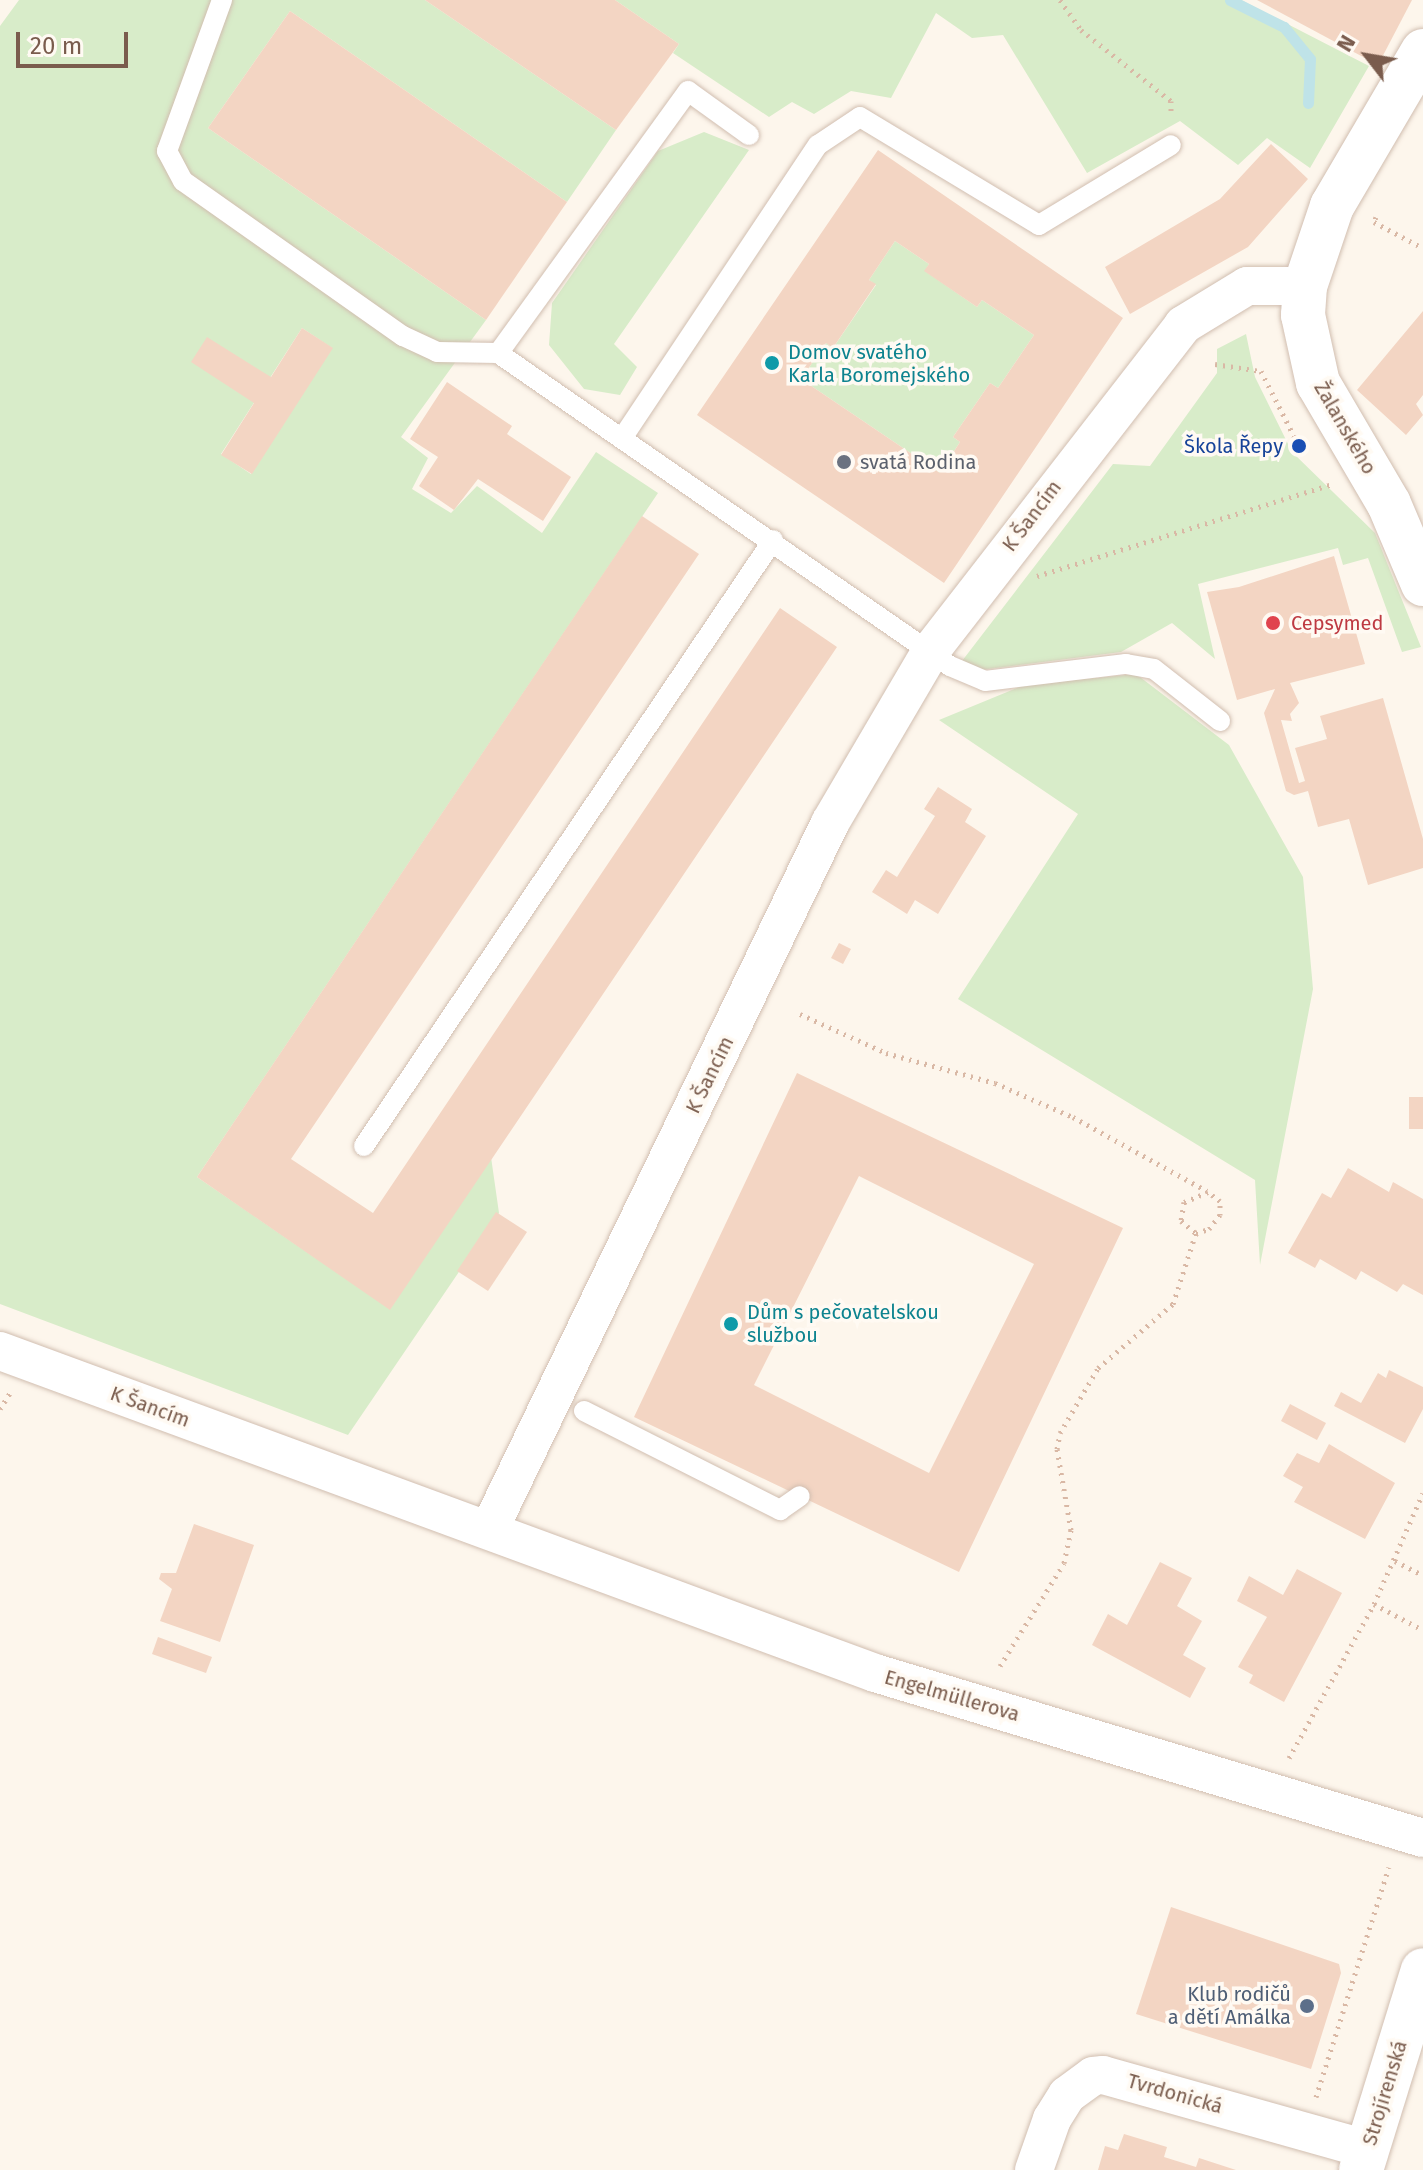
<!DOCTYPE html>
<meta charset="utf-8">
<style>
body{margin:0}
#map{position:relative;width:1423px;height:2170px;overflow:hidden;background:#fdf6ec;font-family:"Fira Sans",sans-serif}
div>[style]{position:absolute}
.green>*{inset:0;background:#d8ecc9}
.stream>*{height:11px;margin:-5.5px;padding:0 5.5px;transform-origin:5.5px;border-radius:5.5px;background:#bfe3e8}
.building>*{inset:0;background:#f3d5c3}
.path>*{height:5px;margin-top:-2.5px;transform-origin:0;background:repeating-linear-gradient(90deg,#d9b8a5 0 2px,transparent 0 8px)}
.roads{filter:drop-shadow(0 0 2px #d1beb0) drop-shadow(0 0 2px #d1beb0)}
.service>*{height:20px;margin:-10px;padding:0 10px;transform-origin:10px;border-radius:10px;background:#fff}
.minor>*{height:38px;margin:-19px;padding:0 19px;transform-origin:19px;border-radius:19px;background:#fff}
.tertiary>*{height:44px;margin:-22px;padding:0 22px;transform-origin:22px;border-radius:22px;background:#fff}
.dots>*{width:22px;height:22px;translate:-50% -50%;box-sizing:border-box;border:4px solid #fffaf3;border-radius:50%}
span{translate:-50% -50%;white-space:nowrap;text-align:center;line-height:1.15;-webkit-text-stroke:7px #fffaf3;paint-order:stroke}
.culture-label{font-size:20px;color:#0d838f}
.left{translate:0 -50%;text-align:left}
.street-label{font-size:20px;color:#7a5c4d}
.transit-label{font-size:20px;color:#164399}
.right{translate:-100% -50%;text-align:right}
.worship-label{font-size:20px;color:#5b616d}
.health-label{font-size:20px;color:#be3a42}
.service-label{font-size:20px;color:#4e5e75}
.north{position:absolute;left:1327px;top:16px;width:80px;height:80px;-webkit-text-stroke:6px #fffaf3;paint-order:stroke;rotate:301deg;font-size:22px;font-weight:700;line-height:32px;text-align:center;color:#7a5c4d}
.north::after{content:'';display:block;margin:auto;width:28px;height:36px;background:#7a5c4d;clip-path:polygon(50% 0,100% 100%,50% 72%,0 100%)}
.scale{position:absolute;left:16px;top:32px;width:112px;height:36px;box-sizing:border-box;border:4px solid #7a5c4d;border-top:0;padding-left:10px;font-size:24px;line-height:28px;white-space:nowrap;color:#7a5c4d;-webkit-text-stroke:6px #fffaf3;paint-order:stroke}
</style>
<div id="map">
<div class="green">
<i style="clip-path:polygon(evenodd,19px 0,425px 0,616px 130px,567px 202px,290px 11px,208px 128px,486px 320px,401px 437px,428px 458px,412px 489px,451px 513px,477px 486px,542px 533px,596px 452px,658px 493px,197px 1177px,390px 1309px,491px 1157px,499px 1213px,348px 1435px,0 1304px,0 26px,19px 0,302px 328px,332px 348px,251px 474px,221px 454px,302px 328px)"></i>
<i style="clip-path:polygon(615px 0,1241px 0,1369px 66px,1310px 168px,1267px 138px,1238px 165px,1180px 121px,1087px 173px,1003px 35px,972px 38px,936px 13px,891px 98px,851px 91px,814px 114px,792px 102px,769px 117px,673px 53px,679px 44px)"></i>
<i style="clip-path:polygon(704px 132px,749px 150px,614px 344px,637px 367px,620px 395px,584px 389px,549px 345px,552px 303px,658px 151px)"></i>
<i style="clip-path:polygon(895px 241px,929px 264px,925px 271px,977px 307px,982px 300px,1034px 335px,998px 388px,990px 383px,953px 437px,960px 442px,940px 473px,801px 379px,826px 343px,833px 348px,876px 285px,869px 280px)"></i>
<i style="clip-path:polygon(1246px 334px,1255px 377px,1292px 452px,1375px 533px,1421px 647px,1402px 652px,1368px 558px,1343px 565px,1338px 548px,1198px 584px,1215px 659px,1172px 623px,1121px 652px,980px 670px,962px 661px,1113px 464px,1150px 466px,1217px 373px,1217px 349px)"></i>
<i style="clip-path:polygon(1136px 674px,1229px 745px,1303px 877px,1313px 989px,1260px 1265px,1255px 1180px,958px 999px,1078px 814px,939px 720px,1024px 685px)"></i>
</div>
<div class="stream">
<i style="left:1230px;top:0;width:60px;rotate:26.6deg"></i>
<i style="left:1284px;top:27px;width:41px;rotate:50.9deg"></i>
<i style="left:1310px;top:59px;width:44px;rotate:92.6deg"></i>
</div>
<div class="building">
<i style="clip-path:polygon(425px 0,615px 0,679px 44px,616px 130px)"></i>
<i style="clip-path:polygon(1257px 0,1412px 0,1378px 65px)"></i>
<i style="clip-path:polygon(290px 11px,567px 202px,486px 320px,208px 128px)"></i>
<i style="clip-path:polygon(1271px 144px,1308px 179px,1248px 247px,1130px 314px,1105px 267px,1220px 199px)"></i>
<i style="clip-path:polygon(evenodd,878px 150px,1123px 318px,944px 583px,697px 415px,878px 150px,895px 241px,929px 264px,924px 271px,977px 307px,982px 300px,1034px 335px,998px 388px,990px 383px,953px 437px,960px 442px,940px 473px,801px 379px,826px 343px,833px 348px,876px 284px,869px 280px,895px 241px)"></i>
<i style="clip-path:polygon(1423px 311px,1423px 395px,1416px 404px,1423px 415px,1406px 435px,1357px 390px)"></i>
<i style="clip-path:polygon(302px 328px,333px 348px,252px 474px,221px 455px,254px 403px,191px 362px,207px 337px,271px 377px)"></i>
<i style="clip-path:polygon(447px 382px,512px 426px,507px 434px,571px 477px,543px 521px,478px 479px,454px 510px,419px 486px,438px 457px,410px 439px)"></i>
<i style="clip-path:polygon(642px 516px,699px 554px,291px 1159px,373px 1213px,780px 608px,837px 647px,390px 1310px,197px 1177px)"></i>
<i style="clip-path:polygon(1334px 556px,1365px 664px,1290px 683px,1299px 703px,1290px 714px,1292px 721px,1281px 720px,1299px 783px,1305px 781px,1295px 748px,1327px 739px,1320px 716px,1383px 698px,1423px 839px,1423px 868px,1368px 885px,1349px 819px,1318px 827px,1308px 791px,1294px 795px,1286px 791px,1264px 713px,1275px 689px,1237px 700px,1207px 592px,1239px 587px)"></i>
<i style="clip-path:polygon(938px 787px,972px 809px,965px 822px,986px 836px,938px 914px,915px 900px,907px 914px,872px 892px,886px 870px,897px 877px,935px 816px,924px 809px)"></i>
<i style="clip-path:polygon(839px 943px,851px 949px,843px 964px,831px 958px)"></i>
<i style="clip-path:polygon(evenodd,797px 1073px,1123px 1228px,959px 1572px,634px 1417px,797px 1073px,859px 1176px,1034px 1264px,929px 1473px,754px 1385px,859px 1176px)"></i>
<i style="clip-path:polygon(1409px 1097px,1423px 1097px,1423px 1129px,1409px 1129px)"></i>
<i style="clip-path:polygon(1348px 1168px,1389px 1192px,1393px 1182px,1423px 1199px,1423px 1295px,1403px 1284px,1397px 1292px,1361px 1271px,1356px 1280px,1320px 1259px,1315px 1268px,1288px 1253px,1322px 1193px,1331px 1198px)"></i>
<i style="clip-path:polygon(496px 1212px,527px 1232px,488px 1291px,457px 1271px)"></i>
<i style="clip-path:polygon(1389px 1370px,1423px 1387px,1423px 1409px,1405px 1443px,1334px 1406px,1341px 1392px,1361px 1403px,1378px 1373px,1386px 1378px)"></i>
<i style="clip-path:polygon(1290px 1404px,1326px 1423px,1317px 1440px,1281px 1421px)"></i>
<i style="clip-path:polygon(1329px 1444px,1395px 1483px,1365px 1539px,1294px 1502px,1303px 1487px,1283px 1476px,1297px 1453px,1319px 1463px)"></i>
<i style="clip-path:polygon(194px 1524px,254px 1545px,220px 1642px,160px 1621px,172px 1589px,159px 1579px,161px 1573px,176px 1573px)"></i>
<i style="clip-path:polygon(1160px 1562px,1192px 1578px,1177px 1606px,1202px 1621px,1183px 1655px,1206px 1668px,1190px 1698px,1092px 1645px,1108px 1614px,1127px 1625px)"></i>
<i style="clip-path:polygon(1297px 1569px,1342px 1593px,1284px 1702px,1249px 1683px,1253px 1675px,1238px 1667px,1267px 1617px,1237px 1601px,1249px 1576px,1283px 1595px)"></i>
<i style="clip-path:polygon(158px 1637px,212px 1657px,206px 1673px,152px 1654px)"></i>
<i style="clip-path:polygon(1171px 1907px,1339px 1964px,1341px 1973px,1311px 2069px,1136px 2014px)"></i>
<i style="clip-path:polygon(1124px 2134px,1167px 2147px,1164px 2157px,1196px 2167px,1199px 2158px,1236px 2170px,1098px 2170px,1105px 2146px,1118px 2150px)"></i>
</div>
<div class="path">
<i style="left:1060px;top:0;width:37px;rotate:55deg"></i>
<i style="left:1081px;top:30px;width:115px;rotate:38.3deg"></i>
<i style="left:1171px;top:101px;width:15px;rotate:90deg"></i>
<i style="left:1376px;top:217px;width:5px;rotate:112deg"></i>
<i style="left:1374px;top:222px;width:55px;rotate:28deg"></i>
<i style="left:1215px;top:364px;width:47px;rotate:8.7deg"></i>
<i style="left:1261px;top:371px;width:84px;rotate:63.1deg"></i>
<i style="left:1037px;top:576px;width:310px;rotate:-17.3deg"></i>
<i style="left:800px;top:1014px;width:94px;rotate:24.4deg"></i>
<i style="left:886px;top:1053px;width:113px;rotate:15.4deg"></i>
<i style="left:995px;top:1083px;width:85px;rotate:23.6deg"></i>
<i style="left:1073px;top:1117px;width:153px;rotate:28.9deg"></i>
<i style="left:0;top:1409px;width:19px;rotate:-58deg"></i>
<i style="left:1395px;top:1561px;width:31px;rotate:27deg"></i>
<i style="left:1374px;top:1604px;width:55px;rotate:28deg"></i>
<i style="left:1000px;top:1666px;width:121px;rotate:-58.1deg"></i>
<i style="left:1064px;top:1563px;width:34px;rotate:-78deg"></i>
<i style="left:1071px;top:1530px;width:82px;rotate:-99.8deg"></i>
<i style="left:1057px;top:1449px;width:16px;rotate:-79deg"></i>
<i style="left:1060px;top:1433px;width:75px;rotate:-59.7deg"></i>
<i style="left:1098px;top:1368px;width:99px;rotate:-40.5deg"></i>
<i style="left:1173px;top:1304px;width:75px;rotate:-72.1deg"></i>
<i style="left:1196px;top:1233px;width:14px;rotate:-17deg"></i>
<i style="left:1209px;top:1229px;width:18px;rotate:-52deg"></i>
<i style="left:1220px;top:1215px;width:14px;rotate:-90deg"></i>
<i style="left:1220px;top:1201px;width:15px;rotate:-143deg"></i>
<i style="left:1208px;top:1192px;width:26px;rotate:157deg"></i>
<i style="left:1184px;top:1202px;width:19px;rotate:99deg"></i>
<i style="left:1181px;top:1221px;width:19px;rotate:39deg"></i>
<i style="left:1289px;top:1758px;width:176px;rotate:-61.1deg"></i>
<i style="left:1374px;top:1604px;width:121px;rotate:-66.2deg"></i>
<i style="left:1316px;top:2097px;width:241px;rotate:-72.4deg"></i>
</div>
<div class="roads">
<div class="service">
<i style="left:222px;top:0;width:161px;rotate:110deg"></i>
<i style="left:167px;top:151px;width:34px;rotate:62deg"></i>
<i style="left:183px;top:181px;width:269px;rotate:35.2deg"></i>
<i style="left:403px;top:336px;width:38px;rotate:25deg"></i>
<i style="left:437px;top:352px;width:61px;rotate:0.9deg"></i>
<i style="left:749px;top:135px;width:75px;rotate:-144.2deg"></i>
<i style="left:688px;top:91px;width:324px;rotate:125.9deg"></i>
<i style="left:498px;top:353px;width:550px;rotate:34.7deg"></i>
<i style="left:950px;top:666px;width:38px;rotate:23deg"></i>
<i style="left:985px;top:681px;width:142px;rotate:-6.9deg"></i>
<i style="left:1126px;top:664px;width:28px;rotate:10deg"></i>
<i style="left:1154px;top:669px;width:84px;rotate:38.2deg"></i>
<i style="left:623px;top:437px;width:351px;rotate:-56.3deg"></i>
<i style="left:818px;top:145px;width:50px;rotate:-33.7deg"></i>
<i style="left:860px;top:117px;width:209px;rotate:31.1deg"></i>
<i style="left:1039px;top:225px;width:154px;rotate:-31.2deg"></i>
<i style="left:364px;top:1146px;width:731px;rotate:-55.98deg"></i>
<i style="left:584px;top:1411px;width:220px;rotate:26.8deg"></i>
<i style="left:780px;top:1510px;width:24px;rotate:-35deg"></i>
</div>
<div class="minor">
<i style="left:0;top:1351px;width:932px;rotate:20.2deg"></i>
<i style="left:875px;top:1673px;width:572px;rotate:16.76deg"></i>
<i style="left:490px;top:1528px;width:783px;rotate:-64.25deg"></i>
<i style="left:830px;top:823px;width:202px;rotate:-59.6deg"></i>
<i style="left:932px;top:649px;width:410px;rotate:-52.2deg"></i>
<i style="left:1183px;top:325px;width:75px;rotate:-31.4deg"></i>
<i style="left:1247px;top:286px;width:58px"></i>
<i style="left:1034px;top:2170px;width:54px;rotate:-70.6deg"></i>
<i style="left:1052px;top:2119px;width:28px;rotate:-58deg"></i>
<i style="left:1067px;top:2095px;width:32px;rotate:-36deg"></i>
<i style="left:1093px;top:2076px;width:10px;rotate:-6deg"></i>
<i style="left:1103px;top:2075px;width:274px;rotate:15.7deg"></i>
</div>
<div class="tertiary">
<i style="left:1423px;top:51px;width:180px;rotate:120.4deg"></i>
<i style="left:1332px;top:206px;width:84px;rotate:108.6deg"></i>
<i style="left:1305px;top:286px;width:29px;rotate:94deg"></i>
<i style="left:1303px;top:315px;width:70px;rotate:77.6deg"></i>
<i style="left:1318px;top:383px;width:140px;rotate:59.6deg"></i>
<i style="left:1389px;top:504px;width:87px;rotate:67deg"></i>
<i style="left:1361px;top:2170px;width:209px;rotate:-72.8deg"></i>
</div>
</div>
<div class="dots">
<i style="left:772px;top:363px;background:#0f9aa8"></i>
<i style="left:1299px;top:446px;background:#1a4fb4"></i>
<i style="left:844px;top:462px;background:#6b7280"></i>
<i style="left:1273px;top:623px;background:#e0444e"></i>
<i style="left:731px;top:1324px;background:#0f9aa8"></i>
<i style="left:1307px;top:2006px;background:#5c6f8a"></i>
</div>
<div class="culture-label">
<span class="left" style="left:788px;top:364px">Domov svatého<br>Karla Boromejského</span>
<span class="left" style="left:747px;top:1324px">Dům s pečovatelskou<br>službou</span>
</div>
<div class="street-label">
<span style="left:1345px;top:428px;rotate:60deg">Žalanského</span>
<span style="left:1032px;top:516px;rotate:-53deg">K Šancím</span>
<span style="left:710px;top:1075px;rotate:-64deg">K Šancím</span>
<span style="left:150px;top:1407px;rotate:20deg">K Šancím</span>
<span style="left:952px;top:1696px;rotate:16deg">Engelmüllerova</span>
<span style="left:1385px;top:2093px;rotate:-73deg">Strojírenská</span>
<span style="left:1175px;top:2094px;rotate:16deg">Tvrdonická</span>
</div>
<div class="transit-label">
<span class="right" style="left:1283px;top:446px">Škola Řepy</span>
</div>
<div class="worship-label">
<span class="left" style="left:860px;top:462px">svatá Rodina</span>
</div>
<div class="health-label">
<span class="left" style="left:1291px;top:623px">Cepsymed</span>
</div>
<div class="service-label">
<span class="right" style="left:1291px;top:2006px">Klub rodičů<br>a dětí Amálka</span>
</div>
<div class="north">N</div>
<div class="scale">20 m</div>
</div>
